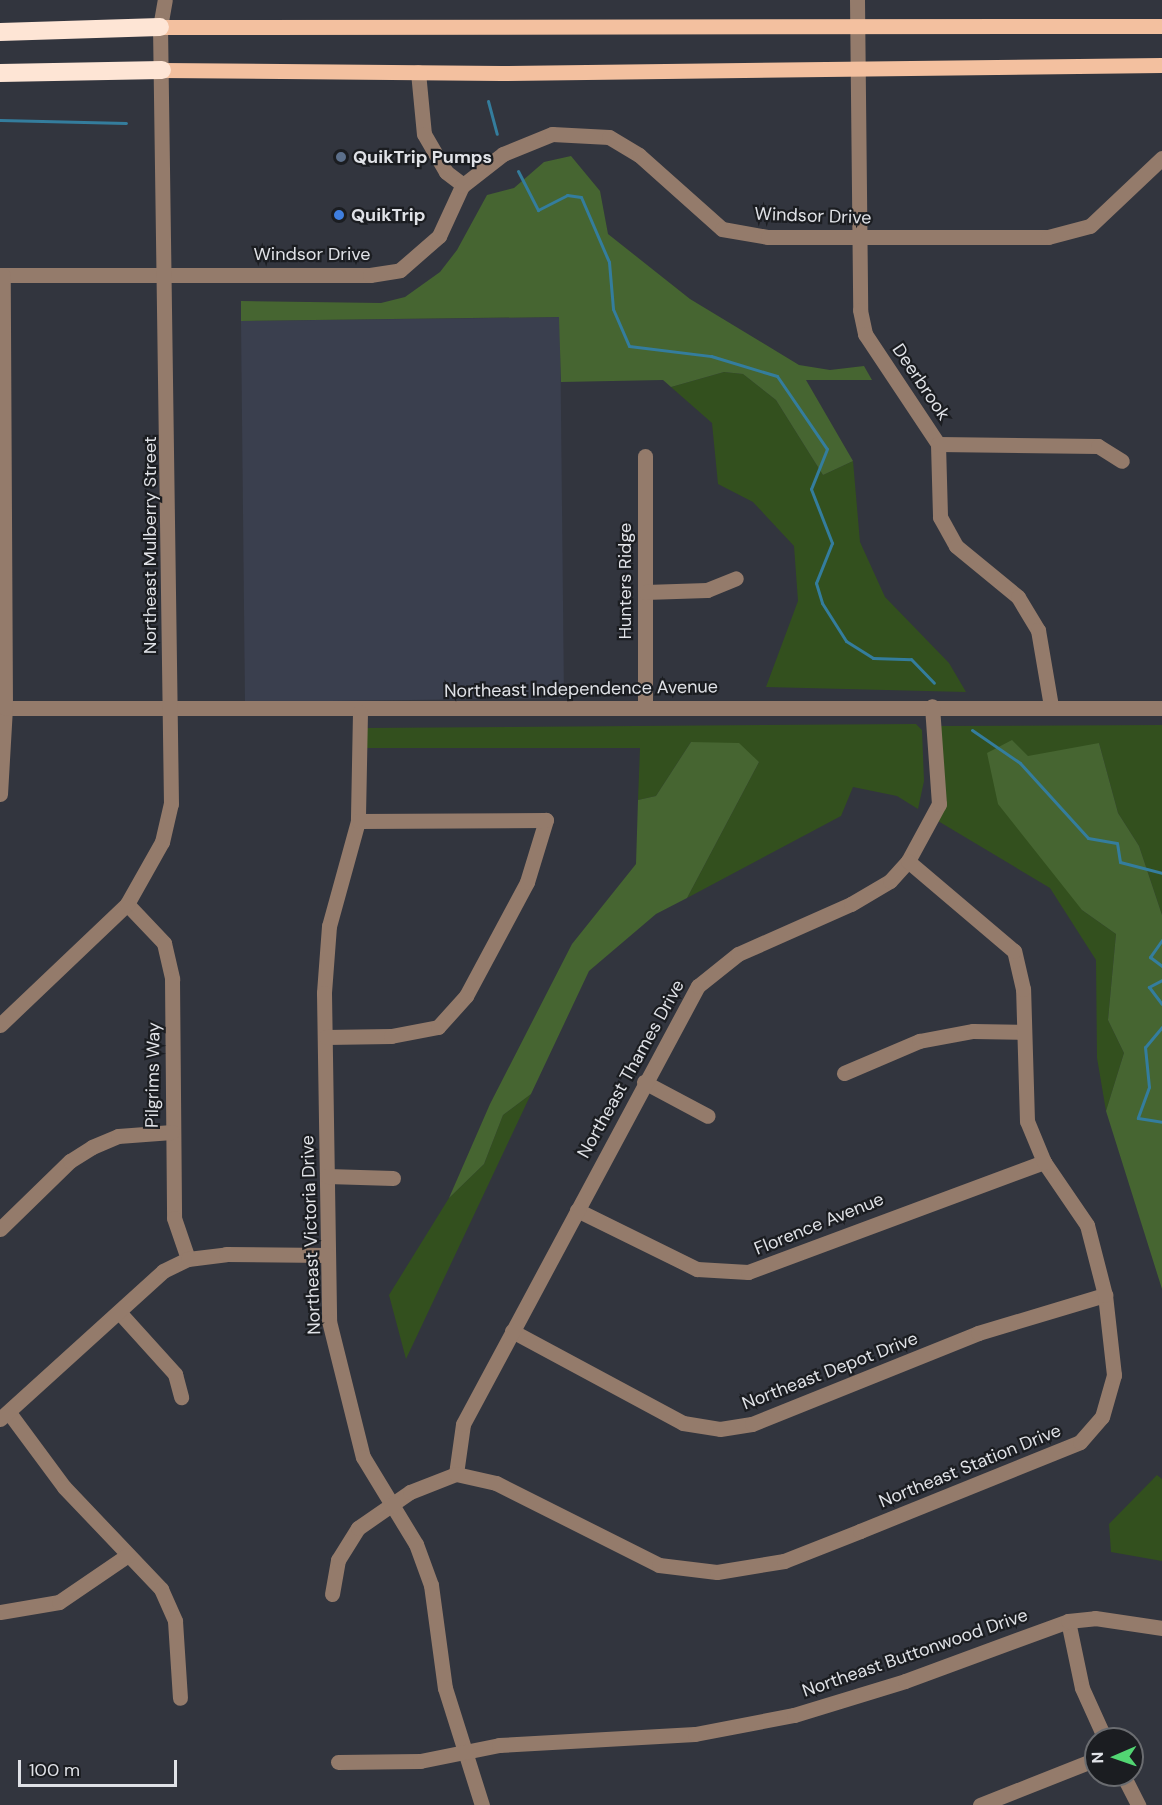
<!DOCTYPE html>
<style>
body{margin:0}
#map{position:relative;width:1162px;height:1805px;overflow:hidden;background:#32353e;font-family:"DM Sans",sans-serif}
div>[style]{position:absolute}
.built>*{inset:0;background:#3a3f4e}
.green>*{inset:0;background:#33501e}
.forest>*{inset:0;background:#466531}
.stream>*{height:3px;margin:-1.5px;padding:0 1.5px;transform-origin:1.5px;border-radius:1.5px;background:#347d9d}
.minor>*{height:15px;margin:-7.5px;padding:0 7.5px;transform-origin:7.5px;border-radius:7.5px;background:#947b6b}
.major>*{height:15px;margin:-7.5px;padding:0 7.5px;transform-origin:7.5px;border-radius:7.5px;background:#f3c09f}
.highway>*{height:18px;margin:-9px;padding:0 9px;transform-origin:9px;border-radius:9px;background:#fee5d5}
.dots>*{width:16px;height:16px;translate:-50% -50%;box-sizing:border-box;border:3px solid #1b1d21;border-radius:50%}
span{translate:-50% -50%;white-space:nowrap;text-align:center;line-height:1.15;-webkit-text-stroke:4.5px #1b1d21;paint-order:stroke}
.poi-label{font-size:18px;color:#e0e2e7;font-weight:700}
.left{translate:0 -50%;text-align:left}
.street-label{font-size:18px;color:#e0e2e7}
.north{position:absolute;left:1084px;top:1727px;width:60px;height:60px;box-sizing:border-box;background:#1b1d21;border:2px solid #6a6c70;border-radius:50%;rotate:268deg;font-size:16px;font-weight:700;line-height:24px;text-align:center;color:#e0e2e7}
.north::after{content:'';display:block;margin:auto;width:21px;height:27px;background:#52d673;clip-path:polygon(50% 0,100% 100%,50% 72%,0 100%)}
.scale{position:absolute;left:18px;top:1760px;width:159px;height:27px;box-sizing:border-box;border:3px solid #e0e2e7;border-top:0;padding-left:8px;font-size:18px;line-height:21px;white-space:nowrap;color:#e0e2e7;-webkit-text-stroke:4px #1b1d21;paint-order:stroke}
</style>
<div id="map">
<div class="built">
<i style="clip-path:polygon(560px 317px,564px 698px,245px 702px,241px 321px)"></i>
</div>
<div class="green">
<i style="clip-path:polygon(724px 372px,743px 374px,776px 400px,823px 475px,853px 461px,860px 542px,885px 597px,949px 663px,966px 692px,766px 687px,798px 601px,794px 546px,753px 502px,718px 484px,712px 423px,671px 387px)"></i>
<i style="clip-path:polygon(916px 724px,922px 730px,924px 781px,918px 809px,897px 796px,853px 787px,841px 816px,687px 898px,759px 762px,691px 742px,656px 796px,638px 800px,640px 748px,359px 748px,363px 728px)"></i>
<i style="clip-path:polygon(1162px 725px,1162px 915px,1139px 846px,1118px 813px,1099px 743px,1082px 910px,1116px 934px,1108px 1020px,1124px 1053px,1106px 1111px,1097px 1058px,1096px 960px,1050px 888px,933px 818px,940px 726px)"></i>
<i style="clip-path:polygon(531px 1094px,406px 1359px,389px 1295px,449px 1198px,484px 1164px,503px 1115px)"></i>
<i style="clip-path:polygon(1157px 1475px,1162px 1479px,1162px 1561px,1111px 1552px,1109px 1524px)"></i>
</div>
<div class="forest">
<i style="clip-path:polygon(571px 156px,600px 191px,608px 234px,690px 299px,799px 365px,830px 370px,864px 366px,872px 380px,806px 380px,853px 461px,823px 475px,776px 400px,743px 374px,724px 372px,671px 387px,663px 380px,561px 382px,559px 317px,241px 321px,241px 301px,381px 303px,405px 297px,440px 272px,457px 250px,487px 195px,514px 188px,544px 162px)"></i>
<i style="clip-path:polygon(1012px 740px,1028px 756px,1099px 743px,1118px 813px,1139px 846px,1162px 915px,1162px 1289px,1106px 1111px,1124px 1053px,1108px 1020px,1116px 934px,1082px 910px,998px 804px,987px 753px)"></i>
<i style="clip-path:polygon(691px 742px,739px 743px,759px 762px,687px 898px,656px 914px,589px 971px,531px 1094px,503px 1115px,484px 1164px,449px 1198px,490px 1104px,572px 944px,636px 864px,638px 800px,656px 796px)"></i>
</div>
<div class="stream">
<i style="left:488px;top:101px;width:34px;rotate:75deg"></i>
<i style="left:0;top:120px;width:126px;rotate:1.4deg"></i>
<i style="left:518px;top:171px;width:44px;rotate:62.9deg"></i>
<i style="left:538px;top:210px;width:33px;rotate:-27deg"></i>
<i style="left:567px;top:195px;width:14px;rotate:8deg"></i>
<i style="left:581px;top:197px;width:71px;rotate:66.7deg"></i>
<i style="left:609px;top:262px;width:47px;rotate:85.1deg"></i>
<i style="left:613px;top:309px;width:40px;rotate:66.6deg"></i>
<i style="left:629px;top:346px;width:83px;rotate:7deg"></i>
<i style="left:711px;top:356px;width:69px;rotate:16.9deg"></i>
<i style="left:777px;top:376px;width:88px;rotate:55.6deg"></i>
<i style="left:827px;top:449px;width:43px;rotate:111.8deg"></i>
<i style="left:811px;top:489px;width:58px;rotate:68.7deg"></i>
<i style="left:832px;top:543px;width:43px;rotate:111.8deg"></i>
<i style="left:816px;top:583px;width:21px;rotate:73deg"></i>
<i style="left:822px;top:603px;width:45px;rotate:57.7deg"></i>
<i style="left:846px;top:641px;width:32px;rotate:32deg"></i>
<i style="left:873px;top:658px;width:38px;rotate:2deg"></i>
<i style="left:911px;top:659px;width:33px;rotate:46deg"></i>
<i style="left:972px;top:730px;width:58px;rotate:34.5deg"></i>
<i style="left:1020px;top:763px;width:101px;rotate:47.8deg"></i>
<i style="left:1088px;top:838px;width:29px;rotate:10deg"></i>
<i style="left:1117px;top:843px;width:19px;rotate:81deg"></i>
<i style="left:1120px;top:862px;width:43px;rotate:14.7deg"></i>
<i style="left:1162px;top:940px;width:21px;rotate:125deg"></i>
<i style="left:1150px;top:957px;width:15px;rotate:37deg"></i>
<i style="left:1162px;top:980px;width:15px;rotate:152deg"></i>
<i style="left:1149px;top:987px;width:21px;rotate:53deg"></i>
<i style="left:1162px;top:1027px;width:26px;rotate:130deg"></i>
<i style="left:1145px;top:1047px;width:40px;rotate:84.3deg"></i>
<i style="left:1149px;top:1087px;width:33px;rotate:110deg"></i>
<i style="left:1138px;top:1118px;width:24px;rotate:9deg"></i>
</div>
<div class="minor">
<i style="left:857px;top:0;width:310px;rotate:89.4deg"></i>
<i style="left:860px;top:310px;width:25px;rotate:78deg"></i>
<i style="left:865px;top:334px;width:132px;rotate:56.4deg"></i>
<i style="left:938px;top:444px;width:73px;rotate:88.4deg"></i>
<i style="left:940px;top:517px;width:33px;rotate:61deg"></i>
<i style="left:956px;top:546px;width:80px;rotate:39.4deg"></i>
<i style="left:1018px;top:597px;width:39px;rotate:59deg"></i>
<i style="left:1038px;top:630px;width:77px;rotate:80.3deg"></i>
<i style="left:418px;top:72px;width:62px;rotate:84.5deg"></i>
<i style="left:424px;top:134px;width:44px;rotate:59.9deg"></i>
<i style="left:446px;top:172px;width:21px;rotate:37deg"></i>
<i style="left:0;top:275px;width:370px"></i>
<i style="left:370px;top:275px;width:30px;rotate:-9deg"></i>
<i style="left:400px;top:270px;width:52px;rotate:-41.1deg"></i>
<i style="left:439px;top:236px;width:55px;rotate:-65.3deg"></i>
<i style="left:462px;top:186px;width:52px;rotate:-38deg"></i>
<i style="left:503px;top:154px;width:53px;rotate:-22.2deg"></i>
<i style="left:552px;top:134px;width:57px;rotate:3deg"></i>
<i style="left:609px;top:137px;width:35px;rotate:31deg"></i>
<i style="left:639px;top:155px;width:111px;rotate:41.7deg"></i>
<i style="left:722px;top:229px;width:47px;rotate:9.9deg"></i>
<i style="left:768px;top:237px;width:280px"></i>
<i style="left:1048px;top:237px;width:43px;rotate:-14.7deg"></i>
<i style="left:1090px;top:226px;width:99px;rotate:-43.4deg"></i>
<i style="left:938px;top:444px;width:160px;rotate:0.7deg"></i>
<i style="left:1098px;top:446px;width:28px;rotate:32deg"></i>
<i style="left:645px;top:456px;width:250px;rotate:90deg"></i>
<i style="left:645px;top:592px;width:62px;rotate:-1.8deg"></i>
<i style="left:707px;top:590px;width:31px;rotate:-22deg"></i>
<i style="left:0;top:708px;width:1162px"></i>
<i style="left:360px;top:712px;width:109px;rotate:91.1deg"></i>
<i style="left:358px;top:821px;width:109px;rotate:105.4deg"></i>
<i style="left:329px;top:926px;width:67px;rotate:94.3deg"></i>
<i style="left:324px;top:993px;width:328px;rotate:89.1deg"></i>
<i style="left:329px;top:1321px;width:140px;rotate:76deg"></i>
<i style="left:363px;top:1457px;width:102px;rotate:58.7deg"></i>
<i style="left:416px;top:1544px;width:44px;rotate:69.9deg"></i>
<i style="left:431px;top:1585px;width:104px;rotate:82.3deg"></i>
<i style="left:445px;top:1688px;width:123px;rotate:72.5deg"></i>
<i style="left:0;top:794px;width:86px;rotate:-86.7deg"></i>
<i style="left:5px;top:708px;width:433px;rotate:-90.3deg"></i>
<i style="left:127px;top:904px;width:54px;rotate:46.5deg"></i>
<i style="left:164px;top:943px;width:37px;rotate:77deg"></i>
<i style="left:172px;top:979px;width:239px;rotate:89.5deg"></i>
<i style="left:174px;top:1218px;width:43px;rotate:71.1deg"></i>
<i style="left:0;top:1025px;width:175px;rotate:-43.6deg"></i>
<i style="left:127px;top:904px;width:71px;rotate:-60.6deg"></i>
<i style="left:162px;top:842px;width:39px;rotate:-77deg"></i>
<i style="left:171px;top:804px;width:777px;rotate:-90.81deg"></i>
<i style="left:160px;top:27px;width:27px;rotate:-80deg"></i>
<i style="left:326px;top:1037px;width:65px;rotate:-0.9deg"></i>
<i style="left:391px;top:1036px;width:48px;rotate:-10.8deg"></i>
<i style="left:438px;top:1027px;width:42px;rotate:-47.9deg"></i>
<i style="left:466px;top:996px;width:129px;rotate:-61.8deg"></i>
<i style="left:527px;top:882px;width:65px;rotate:-73deg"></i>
<i style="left:546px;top:820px;width:188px;rotate:179.7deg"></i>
<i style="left:844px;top:1073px;width:82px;rotate:-23.1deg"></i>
<i style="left:919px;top:1041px;width:55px;rotate:-10.5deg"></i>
<i style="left:973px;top:1031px;width:50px;rotate:1.1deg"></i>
<i style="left:644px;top:1082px;width:72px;rotate:28deg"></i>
<i style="left:327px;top:1176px;width:66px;rotate:1.7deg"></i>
<i style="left:577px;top:1210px;width:134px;rotate:26.2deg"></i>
<i style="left:697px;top:1269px;width:51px;rotate:3.4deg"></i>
<i style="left:748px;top:1272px;width:316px;rotate:-20.4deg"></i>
<i style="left:0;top:1229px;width:98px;rotate:-44.2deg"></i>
<i style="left:70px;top:1161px;width:26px;rotate:-32deg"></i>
<i style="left:92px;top:1147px;width:28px;rotate:-23deg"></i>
<i style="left:118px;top:1136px;width:54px;rotate:-4.2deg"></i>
<i style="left:119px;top:1312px;width:84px;rotate:47.9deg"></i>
<i style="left:175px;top:1374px;width:24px;rotate:75deg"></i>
<i style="left:512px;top:1331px;width:194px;rotate:28.3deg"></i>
<i style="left:683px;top:1423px;width:37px;rotate:9deg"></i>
<i style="left:720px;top:1429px;width:32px;rotate:-9deg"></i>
<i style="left:752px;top:1424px;width:244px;rotate:-21.9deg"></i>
<i style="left:978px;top:1333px;width:133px;rotate:-16.7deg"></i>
<i style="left:10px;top:1414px;width:91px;rotate:53.5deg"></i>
<i style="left:64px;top:1487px;width:141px;rotate:46.4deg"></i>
<i style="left:161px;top:1589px;width:35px;rotate:66deg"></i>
<i style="left:175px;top:1621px;width:77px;rotate:86.3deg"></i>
<i style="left:0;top:1419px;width:220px;rotate:-42.2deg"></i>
<i style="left:163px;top:1271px;width:28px;rotate:-26deg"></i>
<i style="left:188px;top:1259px;width:38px;rotate:-7deg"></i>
<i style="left:226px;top:1254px;width:101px;rotate:0.6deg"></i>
<i style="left:456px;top:1474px;width:50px;rotate:-82deg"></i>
<i style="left:463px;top:1424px;width:497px;rotate:-61.8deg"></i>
<i style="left:698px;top:986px;width:51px;rotate:-38.7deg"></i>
<i style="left:738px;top:954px;width:124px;rotate:-23.9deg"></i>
<i style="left:851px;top:904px;width:45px;rotate:-30.5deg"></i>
<i style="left:890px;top:881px;width:27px;rotate:-48deg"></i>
<i style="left:908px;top:861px;width:65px;rotate:-61.5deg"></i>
<i style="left:939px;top:804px;width:98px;rotate:-94.1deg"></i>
<i style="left:332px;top:1594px;width:35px;rotate:-80deg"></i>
<i style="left:338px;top:1560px;width:38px;rotate:-58deg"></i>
<i style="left:358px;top:1528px;width:63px;rotate:-34.7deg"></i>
<i style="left:410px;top:1492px;width:49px;rotate:-21.4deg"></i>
<i style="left:456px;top:1474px;width:41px;rotate:12.7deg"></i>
<i style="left:496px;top:1483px;width:182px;rotate:26.7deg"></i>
<i style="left:659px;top:1565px;width:58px;rotate:6.9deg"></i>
<i style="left:717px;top:1572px;width:68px;rotate:-9.3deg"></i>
<i style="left:784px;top:1561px;width:82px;rotate:-21.5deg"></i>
<i style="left:860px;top:1531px;width:237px;rotate:-22deg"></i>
<i style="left:1080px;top:1442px;width:33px;rotate:-49deg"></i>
<i style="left:1102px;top:1417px;width:44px;rotate:-74.1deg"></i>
<i style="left:1114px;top:1375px;width:81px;rotate:-96.4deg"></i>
<i style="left:1105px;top:1295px;width:72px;rotate:-104.4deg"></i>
<i style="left:1087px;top:1225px;width:76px;rotate:-124.3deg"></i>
<i style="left:1044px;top:1162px;width:44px;rotate:-112.5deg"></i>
<i style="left:1027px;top:1121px;width:132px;rotate:-91.7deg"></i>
<i style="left:1023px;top:989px;width:39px;rotate:-103deg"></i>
<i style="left:1014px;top:951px;width:139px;rotate:-139.7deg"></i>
<i style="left:0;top:1612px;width:60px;rotate:-9.6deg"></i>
<i style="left:59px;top:1602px;width:83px;rotate:-34.3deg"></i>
<i style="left:1068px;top:1621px;width:68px;rotate:78.2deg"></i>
<i style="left:1082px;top:1688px;width:56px;rotate:65.7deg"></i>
<i style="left:338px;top:1762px;width:82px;rotate:-0.7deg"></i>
<i style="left:420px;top:1761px;width:81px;rotate:-11.4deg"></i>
<i style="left:499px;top:1745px;width:196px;rotate:-3.2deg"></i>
<i style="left:695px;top:1734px;width:101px;rotate:-10.9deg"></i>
<i style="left:794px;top:1715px;width:116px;rotate:-17deg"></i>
<i style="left:905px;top:1681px;width:174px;rotate:-20.2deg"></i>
<i style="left:1068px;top:1621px;width:27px;rotate:-6deg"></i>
<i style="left:1095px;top:1618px;width:68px;rotate:8.5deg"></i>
<i style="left:1123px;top:1775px;width:34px;rotate:63deg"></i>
<i style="left:980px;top:1805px;width:125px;rotate:-21.6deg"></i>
</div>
<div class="major">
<i style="left:160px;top:27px;width:1002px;rotate:-0.06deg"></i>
<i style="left:162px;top:70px;width:339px;rotate:0.5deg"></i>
<i style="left:501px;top:73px;width:661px;rotate:-0.69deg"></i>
</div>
<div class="highway">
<i style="left:0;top:32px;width:160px;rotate:-1.8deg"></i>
<i style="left:0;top:73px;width:162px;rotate:-1.1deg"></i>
</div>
<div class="dots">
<i style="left:341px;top:157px;background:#5c6f8a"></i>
<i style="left:339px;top:215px;background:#3f7fe0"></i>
</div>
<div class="poi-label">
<span class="left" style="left:353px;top:157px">QuikTrip Pumps</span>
<span class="left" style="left:351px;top:215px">QuikTrip</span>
</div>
<div class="street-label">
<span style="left:813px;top:216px;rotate:2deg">Windsor Drive</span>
<span style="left:312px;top:254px">Windsor Drive</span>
<span style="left:921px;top:382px;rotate:56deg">Deerbrook</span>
<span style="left:150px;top:545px;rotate:-90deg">Northeast Mulberry Street</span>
<span style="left:625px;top:581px;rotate:-90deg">Hunters Ridge</span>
<span style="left:581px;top:689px;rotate:-1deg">Northeast Independence Avenue</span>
<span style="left:631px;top:1069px;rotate:-61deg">Northeast Thames Drive</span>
<span style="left:153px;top:1075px;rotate:-89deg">Pilgrims Way</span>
<span style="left:819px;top:1224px;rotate:-22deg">Florence Avenue</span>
<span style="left:311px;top:1235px;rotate:-92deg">Northeast Victoria Drive</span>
<span style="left:830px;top:1371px;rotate:-21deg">Northeast Depot Drive</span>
<span style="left:970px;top:1466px;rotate:-22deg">Northeast Station Drive</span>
<span style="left:915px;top:1653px;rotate:-19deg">Northeast Buttonwood Drive</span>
</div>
<div class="north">N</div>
<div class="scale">100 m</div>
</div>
